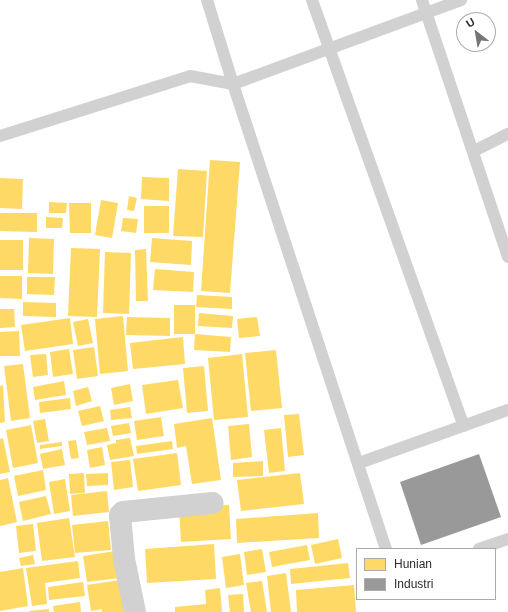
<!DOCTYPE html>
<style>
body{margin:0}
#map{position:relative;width:508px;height:612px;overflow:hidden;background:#fff;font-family:Helvetica,sans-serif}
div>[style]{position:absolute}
.homes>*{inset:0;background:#ffd966}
.industry>*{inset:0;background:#999}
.lane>*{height:12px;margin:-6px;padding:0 6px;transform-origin:6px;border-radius:6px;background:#d1d1d1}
.street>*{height:22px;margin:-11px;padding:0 11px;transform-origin:11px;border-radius:11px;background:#d1d1d1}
span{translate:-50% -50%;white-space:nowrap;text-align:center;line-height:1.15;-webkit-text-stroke:4px #fff;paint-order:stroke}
.legend{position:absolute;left:356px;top:548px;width:140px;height:52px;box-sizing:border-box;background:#fff;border:1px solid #ababab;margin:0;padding:5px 7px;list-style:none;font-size:12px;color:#2c2c2c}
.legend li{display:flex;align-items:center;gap:8px;height:20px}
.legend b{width:20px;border:1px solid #ababab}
.north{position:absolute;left:456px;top:12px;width:40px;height:40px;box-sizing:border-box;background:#fff;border:1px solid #ababab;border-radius:50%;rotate:329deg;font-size:11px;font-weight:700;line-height:16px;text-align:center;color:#2c2c2c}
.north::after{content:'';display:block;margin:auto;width:14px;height:18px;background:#767676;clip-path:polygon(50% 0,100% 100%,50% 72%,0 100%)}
</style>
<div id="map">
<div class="homes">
<i style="clip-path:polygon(210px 160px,240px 162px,230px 293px,201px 291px)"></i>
<i style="clip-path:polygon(178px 169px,207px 171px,203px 237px,173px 236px)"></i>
<i style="clip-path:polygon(142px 177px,169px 178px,169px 201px,141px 199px)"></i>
<i style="clip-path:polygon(0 178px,23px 179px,22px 209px,0 208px)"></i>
<i style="clip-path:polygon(129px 196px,137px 198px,134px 211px,127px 210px)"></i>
<i style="clip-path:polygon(101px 200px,118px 203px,112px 238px,95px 235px)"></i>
<i style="clip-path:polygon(49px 202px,67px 203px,66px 213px,49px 213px)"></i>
<i style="clip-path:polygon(69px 203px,91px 203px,91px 233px,70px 233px)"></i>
<i style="clip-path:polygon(144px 206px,169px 206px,169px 233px,144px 233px)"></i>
<i style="clip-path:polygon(0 213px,37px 213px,37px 232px,0 231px)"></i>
<i style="clip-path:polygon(46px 217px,63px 218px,62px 228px,46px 228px)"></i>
<i style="clip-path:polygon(123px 218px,138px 219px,136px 233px,121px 231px)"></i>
<i style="clip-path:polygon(29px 238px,54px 239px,53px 274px,28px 273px)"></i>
<i style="clip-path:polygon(152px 238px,192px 241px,191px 265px,150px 262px)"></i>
<i style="clip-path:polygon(0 240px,23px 240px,23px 270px,0 270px)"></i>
<i style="clip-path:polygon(71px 248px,100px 249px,97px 317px,68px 316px)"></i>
<i style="clip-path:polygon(146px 249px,148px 301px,136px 301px,135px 250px)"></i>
<i style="clip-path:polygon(105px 252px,131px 253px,129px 314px,103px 313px)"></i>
<i style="clip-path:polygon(155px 269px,194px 272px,193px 292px,153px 290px)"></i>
<i style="clip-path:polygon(0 276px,22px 276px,22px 299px,0 298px)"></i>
<i style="clip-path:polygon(27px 277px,55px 277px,54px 295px,27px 294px)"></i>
<i style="clip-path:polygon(197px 295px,232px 297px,232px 309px,196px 307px)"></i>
<i style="clip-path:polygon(23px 302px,56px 303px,56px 317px,23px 316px)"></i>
<i style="clip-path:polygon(174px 305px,195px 305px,195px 334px,174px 334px)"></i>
<i style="clip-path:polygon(0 309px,14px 309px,15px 327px,0 328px)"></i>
<i style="clip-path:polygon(199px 313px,233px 316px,232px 328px,198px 326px)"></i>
<i style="clip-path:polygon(123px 316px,128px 371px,100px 374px,95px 319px)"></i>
<i style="clip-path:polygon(127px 317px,170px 318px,170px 336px,126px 335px)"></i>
<i style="clip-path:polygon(257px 317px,260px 336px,239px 338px,237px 319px)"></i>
<i style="clip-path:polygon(70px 318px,73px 344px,25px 351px,21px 325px)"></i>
<i style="clip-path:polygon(88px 319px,93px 343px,78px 346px,73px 322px)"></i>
<i style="clip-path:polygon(19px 331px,20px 356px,0 356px,0 332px)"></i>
<i style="clip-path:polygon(195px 334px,231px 337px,230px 352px,194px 350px)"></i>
<i style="clip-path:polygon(183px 337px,185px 364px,133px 369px,130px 343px)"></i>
<i style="clip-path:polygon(94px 347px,98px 376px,77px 379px,73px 350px)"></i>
<i style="clip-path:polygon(69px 349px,73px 374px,53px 377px,50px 352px)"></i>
<i style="clip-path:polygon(276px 350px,282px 408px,251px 411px,245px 353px)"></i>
<i style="clip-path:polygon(46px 354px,48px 375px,33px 377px,30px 355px)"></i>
<i style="clip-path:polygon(242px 354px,248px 417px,214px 420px,208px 358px)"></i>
<i style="clip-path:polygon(23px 364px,30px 418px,11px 421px,4px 366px)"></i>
<i style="clip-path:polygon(204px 366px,208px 411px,187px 413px,183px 368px)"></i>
<i style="clip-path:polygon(178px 380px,183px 408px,146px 414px,142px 385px)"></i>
<i style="clip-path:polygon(64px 381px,66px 395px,35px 400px,33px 387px)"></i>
<i style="clip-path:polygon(130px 384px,133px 401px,114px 405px,111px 388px)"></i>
<i style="clip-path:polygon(3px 385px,5px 422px,0 423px,0 386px)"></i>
<i style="clip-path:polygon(88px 387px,92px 401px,76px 406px,73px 391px)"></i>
<i style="clip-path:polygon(70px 398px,71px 409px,40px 413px,39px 402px)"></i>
<i style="clip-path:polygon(100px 406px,104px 421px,82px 426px,78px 411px)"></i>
<i style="clip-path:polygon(130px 407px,132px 418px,111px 420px,110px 410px)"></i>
<i style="clip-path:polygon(299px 414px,304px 455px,288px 457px,284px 415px)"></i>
<i style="clip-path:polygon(161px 417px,164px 436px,137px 440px,134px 421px)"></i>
<i style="clip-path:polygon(212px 418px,221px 480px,192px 484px,186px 446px,177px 448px,174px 424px)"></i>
<i style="clip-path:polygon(45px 419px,49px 441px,37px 443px,33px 421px)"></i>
<i style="clip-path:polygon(129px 423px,131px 433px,113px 436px,111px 426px)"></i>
<i style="clip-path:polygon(249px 424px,252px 457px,231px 460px,228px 426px)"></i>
<i style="clip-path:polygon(31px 425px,38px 463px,13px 468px,6px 430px)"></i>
<i style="clip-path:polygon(107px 428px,110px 441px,87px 445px,84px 432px)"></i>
<i style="clip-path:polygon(281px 428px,285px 471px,269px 473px,264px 430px)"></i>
<i style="clip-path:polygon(3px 438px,10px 472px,0 474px,0 439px)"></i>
<i style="clip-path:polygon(130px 438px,134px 456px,110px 460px,107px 445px,116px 443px,116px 440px)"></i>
<i style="clip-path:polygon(76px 440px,79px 458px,71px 459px,68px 441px)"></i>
<i style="clip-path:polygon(172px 441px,173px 449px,137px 454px,136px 446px)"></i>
<i style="clip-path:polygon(62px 442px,62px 446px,40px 449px,40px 445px)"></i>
<i style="clip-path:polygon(102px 447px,105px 465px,90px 468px,87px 450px)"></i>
<i style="clip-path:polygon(62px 449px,65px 465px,43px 469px,40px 454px)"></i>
<i style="clip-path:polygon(177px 453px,181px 485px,138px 491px,133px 459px)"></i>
<i style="clip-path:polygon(130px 460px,133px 487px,114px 490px,111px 462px)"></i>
<i style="clip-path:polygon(263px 461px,263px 476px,233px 477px,233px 463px)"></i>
<i style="clip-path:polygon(43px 470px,46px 490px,18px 496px,14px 476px)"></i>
<i style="clip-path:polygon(84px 473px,85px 493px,70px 494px,69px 474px)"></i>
<i style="clip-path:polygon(108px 473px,108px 485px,87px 486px,86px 474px)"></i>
<i style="clip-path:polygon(300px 473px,304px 504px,241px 511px,237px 480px)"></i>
<i style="clip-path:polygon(8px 478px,17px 522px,0 526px,0 480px)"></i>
<i style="clip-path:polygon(65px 479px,70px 511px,54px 514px,49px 482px)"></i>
<i style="clip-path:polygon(107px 491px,109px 512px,73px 516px,71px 495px)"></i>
<i style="clip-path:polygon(46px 496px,51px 514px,23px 521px,19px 502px)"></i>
<i style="clip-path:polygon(229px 505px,231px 539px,181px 542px,179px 507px)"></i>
<i style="clip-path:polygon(318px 513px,319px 538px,237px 543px,236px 519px)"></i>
<i style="clip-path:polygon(69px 518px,75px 557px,42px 561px,37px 523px)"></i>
<i style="clip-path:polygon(108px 521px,111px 550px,75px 553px,72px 525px)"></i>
<i style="clip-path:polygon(33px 524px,36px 551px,19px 553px,16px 526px)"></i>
<i style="clip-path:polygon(338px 539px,342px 558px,315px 564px,311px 545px)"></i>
<i style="clip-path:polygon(214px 544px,216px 579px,147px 583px,145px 549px)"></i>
<i style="clip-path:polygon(307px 545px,310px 560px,272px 567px,269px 552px)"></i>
<i style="clip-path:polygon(262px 549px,266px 572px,247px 575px,244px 552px)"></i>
<i style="clip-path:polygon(116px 551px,120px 578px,87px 582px,83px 556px)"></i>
<i style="clip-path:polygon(240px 554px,244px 585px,226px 588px,222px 557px)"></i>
<i style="clip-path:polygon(33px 555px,35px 564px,21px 566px,19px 558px)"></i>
<i style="clip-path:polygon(78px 561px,80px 578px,45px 583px,47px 604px,32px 606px,26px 568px)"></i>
<i style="clip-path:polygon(348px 563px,350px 578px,291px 584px,290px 569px)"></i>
<i style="clip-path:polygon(23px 568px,28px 606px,0 611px,0 572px)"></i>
<i style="clip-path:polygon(286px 573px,291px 612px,271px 612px,267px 576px)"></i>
<i style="clip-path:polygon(120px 580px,126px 612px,102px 612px,102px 609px,91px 611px,87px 585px)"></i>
<i style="clip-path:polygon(262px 581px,267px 612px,251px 612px,246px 583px)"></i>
<i style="clip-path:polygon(83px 582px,85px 596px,49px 600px,48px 587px)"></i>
<i style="clip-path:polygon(354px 585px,356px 612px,297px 612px,296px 590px)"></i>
<i style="clip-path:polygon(220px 588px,222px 612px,175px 612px,175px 607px,206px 604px,205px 590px)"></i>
<i style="clip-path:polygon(243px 594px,244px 612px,230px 612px,228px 595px)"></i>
<i style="clip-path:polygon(80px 602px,81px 612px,54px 612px,53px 606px)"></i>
<i style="clip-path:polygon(49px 609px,49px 612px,29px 612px,29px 611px)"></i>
</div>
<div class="industry">
<i style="clip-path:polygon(479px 454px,501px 517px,421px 545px,400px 482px)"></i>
</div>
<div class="lane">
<i style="left:207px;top:0;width:88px;rotate:72.8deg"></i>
<i style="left:233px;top:84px;width:243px;rotate:-20.2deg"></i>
<i style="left:312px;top:0;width:452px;rotate:70.4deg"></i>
<i style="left:422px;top:0;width:271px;rotate:71.5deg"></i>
<i style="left:0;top:136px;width:199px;rotate:-17.5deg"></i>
<i style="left:190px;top:76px;width:44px;rotate:10.5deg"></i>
<i style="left:233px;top:84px;width:490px;rotate:71.8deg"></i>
<i style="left:474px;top:151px;width:38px;rotate:-27deg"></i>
<i style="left:359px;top:463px;width:158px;rotate:-19.6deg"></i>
<i style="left:479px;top:549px;width:31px;rotate:-19deg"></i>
</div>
<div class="street">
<i style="left:135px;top:612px;width:54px;rotate:-101.7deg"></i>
<i style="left:124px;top:559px;width:44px;rotate:-95.2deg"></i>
<i style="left:120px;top:515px;width:4px;rotate:-45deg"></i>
<i style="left:123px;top:512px;width:90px;rotate:-5.7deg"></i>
</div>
<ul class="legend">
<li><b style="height:11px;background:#ffd966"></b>Hunian</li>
<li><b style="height:11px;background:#999"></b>Industri</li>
</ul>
<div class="north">U</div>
</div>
